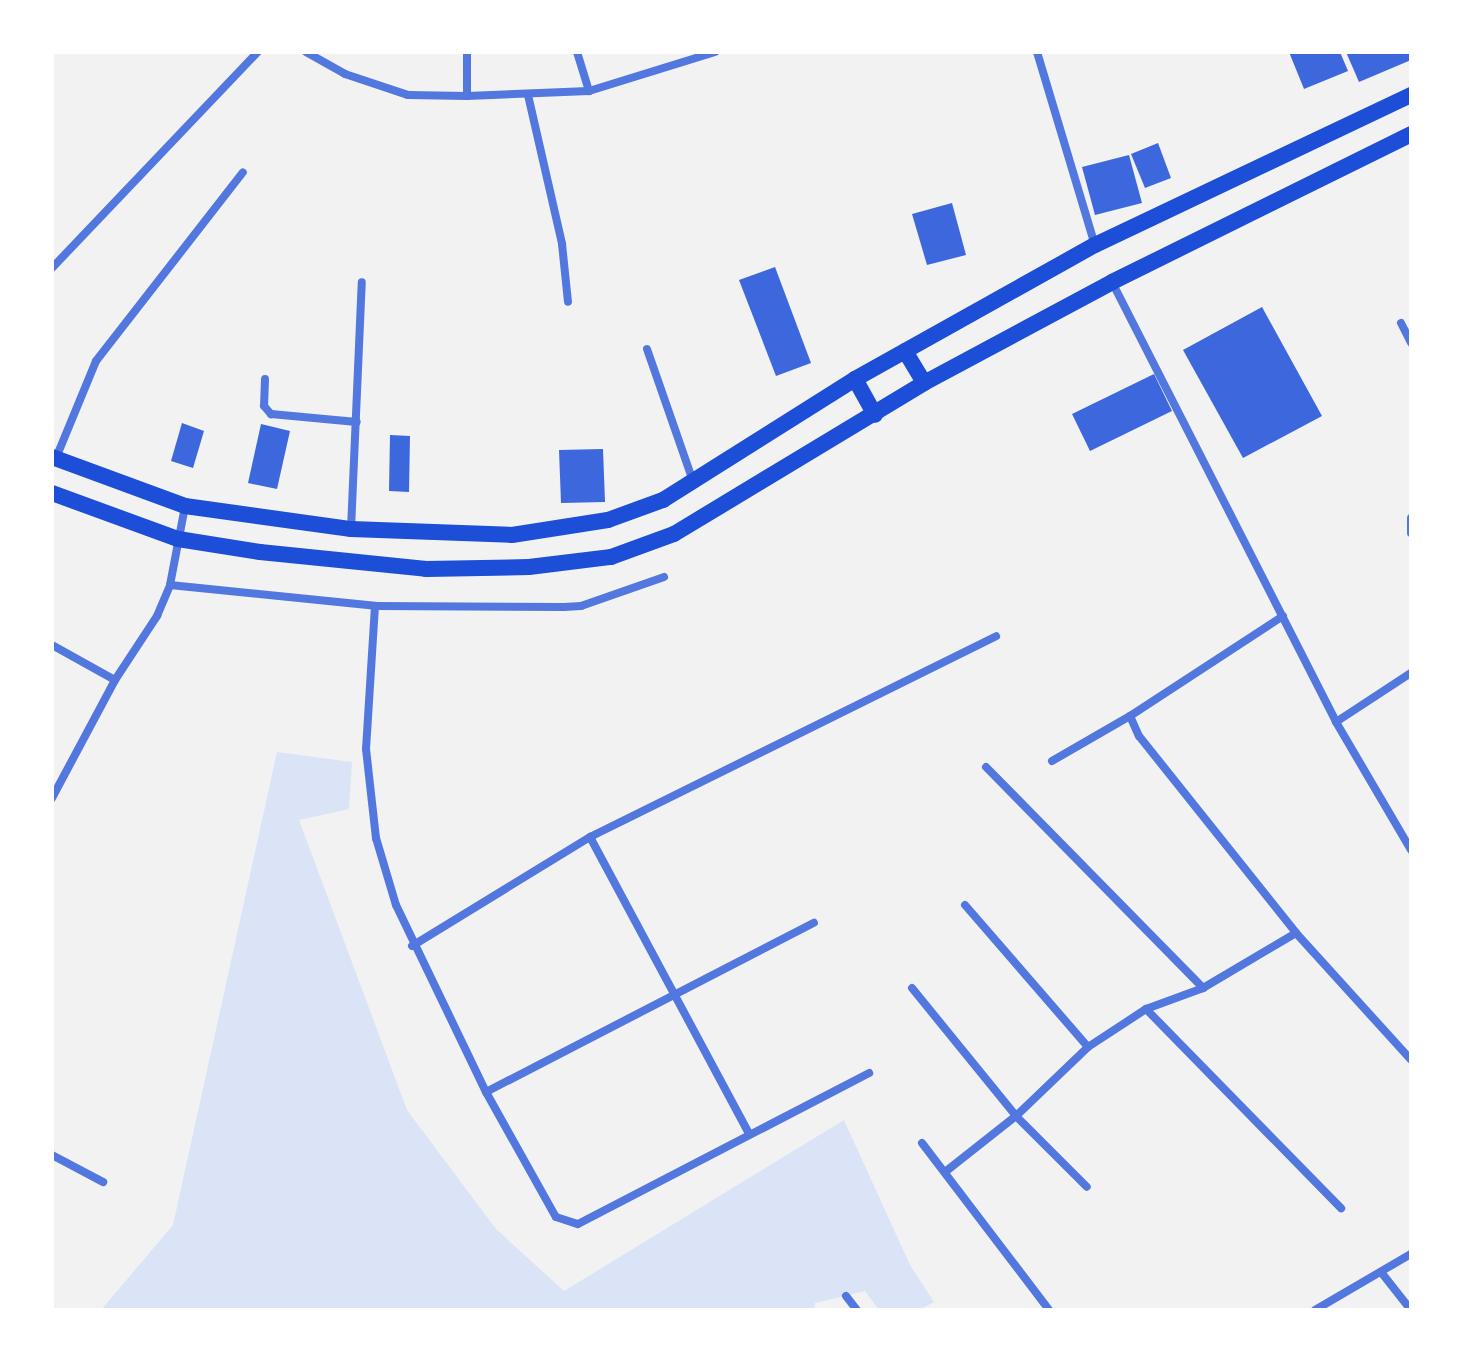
<!DOCTYPE html>
<style>
body{margin:0}
#map{position:relative;width:1463px;height:1362px;overflow:hidden;background:#f2f2f2;font-family:"PT Sans Narrow",sans-serif}
div>[style]{position:absolute}
.green>*{inset:0;background:#dbe4f7}
.building>*{inset:0;background:#3d67dc}
.minor>*{height:8px;margin:-4px;padding:0 4px;transform-origin:4px;border-radius:4px;background:#5277de}
.secondary>*{height:16px;margin:-8px;padding:0 8px;transform-origin:8px;border-radius:8px;background:#1d4ed8}
span{translate:-50% -50%;white-space:nowrap;text-align:center;line-height:1.15;-webkit-text-stroke:8px #fff;paint-order:stroke}
.frame{position:absolute;inset:0;border:54px solid #fff;pointer-events:none}
</style>
<div id="map">
<div class="green">
<i style="clip-path:polygon(277px 752px,352px 762px,349px 809px,299px 820px,407px 1110px,496px 1229px,564px 1291px,844px 1120px,910px 1265px,934px 1302px,919px 1310px,879px 1310px,865px 1291px,815px 1303px,814px 1310px,101px 1310px,173px 1225px)"></i>
</div>
<div class="building">
<i style="clip-path:polygon(1289px 52px,1340px 52px,1348px 71px,1304px 89px)"></i>
<i style="clip-path:polygon(1346px 52px,1411px 52px,1411px 60px,1359px 82px)"></i>
<i style="clip-path:polygon(1158px 143px,1171px 178px,1145px 188px,1131px 154px)"></i>
<i style="clip-path:polygon(1129px 155px,1142px 203px,1095px 215px,1082px 167px)"></i>
<i style="clip-path:polygon(952px 203px,966px 255px,927px 265px,912px 214px)"></i>
<i style="clip-path:polygon(775px 267px,811px 363px,776px 376px,739px 280px)"></i>
<i style="clip-path:polygon(1262px 307px,1322px 416px,1243px 458px,1183px 350px)"></i>
<i style="clip-path:polygon(1154px 374px,1172px 411px,1090px 451px,1072px 414px)"></i>
<i style="clip-path:polygon(182px 423px,204px 431px,193px 468px,171px 461px)"></i>
<i style="clip-path:polygon(261px 424px,290px 431px,277px 489px,248px 483px)"></i>
<i style="clip-path:polygon(390px 435px,410px 436px,409px 492px,389px 491px)"></i>
<i style="clip-path:polygon(603px 449px,605px 502px,561px 503px,559px 450px)"></i>
</div>
<div class="minor">
<i style="left:306px;top:52px;width:45px;rotate:29.4deg"></i>
<i style="left:345px;top:74px;width:66px;rotate:18.4deg"></i>
<i style="left:408px;top:95px;width:59px;rotate:1deg"></i>
<i style="left:467px;top:96px;width:122px;rotate:-2.3deg"></i>
<i style="left:589px;top:91px;width:132px;rotate:-17.2deg"></i>
<i style="left:467px;top:52px;width:44px;rotate:90deg"></i>
<i style="left:577px;top:52px;width:41px;rotate:72.9deg"></i>
<i style="left:1037px;top:52px;width:202px;rotate:73.3deg"></i>
<i style="left:528px;top:95px;width:153px;rotate:77.1deg"></i>
<i style="left:562px;top:244px;width:58px;rotate:84.1deg"></i>
<i style="left:52px;top:268px;width:298px;rotate:-46.4deg"></i>
<i style="left:1112px;top:282px;width:494px;rotate:63deg"></i>
<i style="left:1336px;top:722px;width:148px;rotate:59.6deg"></i>
<i style="left:1401px;top:323px;width:22px;rotate:63deg"></i>
<i style="left:647px;top:349px;width:140px;rotate:70.8deg"></i>
<i style="left:265px;top:379px;width:27px;rotate:92deg"></i>
<i style="left:264px;top:406px;width:11px;rotate:49deg"></i>
<i style="left:271px;top:414px;width:86px;rotate:5.3deg"></i>
<i style="left:56px;top:458px;width:105px;rotate:-67.6deg"></i>
<i style="left:96px;top:361px;width:239px;rotate:-52.1deg"></i>
<i style="left:1411px;top:518px;width:15px;rotate:90deg"></i>
<i style="left:351px;top:529px;width:247px;rotate:-87.5deg"></i>
<i style="left:170px;top:585px;width:206px;rotate:5.8deg"></i>
<i style="left:375px;top:606px;width:189px;rotate:0.3deg"></i>
<i style="left:564px;top:607px;width:17px;rotate:-3deg"></i>
<i style="left:581px;top:606px;width:88px;rotate:-19.3deg"></i>
<i style="left:375px;top:606px;width:143px;rotate:93.6deg"></i>
<i style="left:366px;top:749px;width:90px;rotate:83.6deg"></i>
<i style="left:376px;top:838px;width:70px;rotate:73.4deg"></i>
<i style="left:396px;top:905px;width:208px;rotate:64.3deg"></i>
<i style="left:486px;top:1092px;width:143px;rotate:60.8deg"></i>
<i style="left:556px;top:1217px;width:23px;rotate:18deg"></i>
<i style="left:578px;top:1224px;width:328px;rotate:-27.4deg"></i>
<i style="left:1283px;top:616px;width:183px;rotate:146.8deg"></i>
<i style="left:1130px;top:716px;width:22px;rotate:66deg"></i>
<i style="left:1139px;top:736px;width:252px;rotate:51.4deg"></i>
<i style="left:1296px;top:933px;width:171px;rotate:47.8deg"></i>
<i style="left:52px;top:645px;width:72px;rotate:29.1deg"></i>
<i style="left:1336px;top:722px;width:90px;rotate:-33.2deg"></i>
<i style="left:1052px;top:761px;width:90px;rotate:-30deg"></i>
<i style="left:986px;top:767px;width:310px;rotate:45.5deg"></i>
<i style="left:52px;top:798px;width:134px;rotate:-61.9deg"></i>
<i style="left:115px;top:680px;width:77px;rotate:-56.7deg"></i>
<i style="left:157px;top:616px;width:34px;rotate:-67deg"></i>
<i style="left:170px;top:585px;width:80px;rotate:-79.2deg"></i>
<i style="left:590px;top:837px;width:335px;rotate:61.8deg"></i>
<i style="left:965px;top:905px;width:188px;rotate:49.1deg"></i>
<i style="left:412px;top:946px;width:209px;rotate:-31.5deg"></i>
<i style="left:590px;top:837px;width:453px;rotate:-26.3deg"></i>
<i style="left:912px;top:988px;width:165px;rotate:50.9deg"></i>
<i style="left:1016px;top:1116px;width:100px;rotate:45deg"></i>
<i style="left:1146px;top:1009px;width:279px;rotate:45.6deg"></i>
<i style="left:486px;top:1092px;width:369px;rotate:-27.3deg"></i>
<i style="left:922px;top:1143px;width:210px;rotate:52.7deg"></i>
<i style="left:52px;top:1155px;width:58px;rotate:27.9deg"></i>
<i style="left:945px;top:1172px;width:90px;rotate:-38.3deg"></i>
<i style="left:1016px;top:1116px;width:100px;rotate:-43.8deg"></i>
<i style="left:1088px;top:1047px;width:69px;rotate:-33.2deg"></i>
<i style="left:1146px;top:1009px;width:61px;rotate:-20.2deg"></i>
<i style="left:1203px;top:988px;width:108px;rotate:-30.6deg"></i>
<i style="left:1381px;top:1272px;width:48px;rotate:51.7deg"></i>
<i style="left:846px;top:1296px;width:18px;rotate:52deg"></i>
<i style="left:1315px;top:1310px;width:111px;rotate:-30.3deg"></i>
</div>
<div class="secondary">
<i style="left:905px;top:351px;width:37px;rotate:59deg"></i>
<i style="left:855px;top:379px;width:41px;rotate:60.9deg"></i>
<i style="left:52px;top:457px;width:142px;rotate:20.2deg"></i>
<i style="left:185px;top:506px;width:168px;rotate:7.9deg"></i>
<i style="left:351px;top:529px;width:161px;rotate:2.1deg"></i>
<i style="left:512px;top:535px;width:97px;rotate:-8.9deg"></i>
<i style="left:608px;top:520px;width:59px;rotate:-20deg"></i>
<i style="left:663px;top:500px;width:227px;rotate:-32.2deg"></i>
<i style="left:855px;top:379px;width:275px;rotate:-29.2deg"></i>
<i style="left:1095px;top:245px;width:350px;rotate:-25.4deg"></i>
<i style="left:52px;top:493px;width:134px;rotate:20.1deg"></i>
<i style="left:178px;top:539px;width:83px;rotate:9deg"></i>
<i style="left:260px;top:552px;width:167px;rotate:5.8deg"></i>
<i style="left:426px;top:569px;width:103px;rotate:-1.1deg"></i>
<i style="left:529px;top:567px;width:83px;rotate:-7deg"></i>
<i style="left:611px;top:557px;width:67px;rotate:-20.1deg"></i>
<i style="left:674px;top:534px;width:292px;rotate:-31.1deg"></i>
<i style="left:924px;top:383px;width:213px;rotate:-28.2deg"></i>
<i style="left:1112px;top:282px;width:334px;rotate:-26.3deg"></i>
</div>
<div class="frame"></div>
</div>
